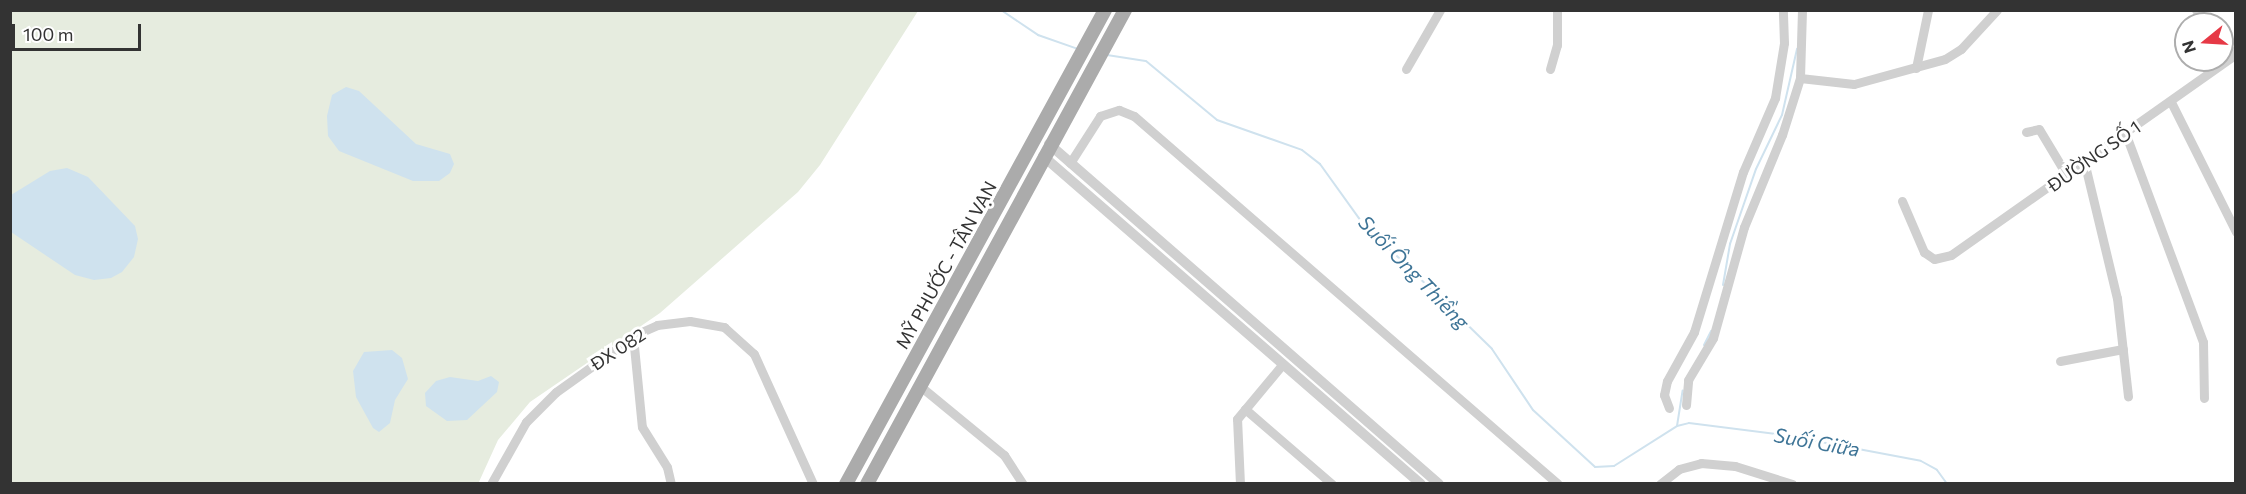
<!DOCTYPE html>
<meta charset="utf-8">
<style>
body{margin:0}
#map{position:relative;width:2246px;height:494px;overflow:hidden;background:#fff;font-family:Commissioner,sans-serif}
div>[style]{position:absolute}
.green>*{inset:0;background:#e6ecdf}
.water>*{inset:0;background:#cfe2ee}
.stream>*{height:2px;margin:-1px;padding:0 1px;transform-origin:1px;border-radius:1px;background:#cfe2ee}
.minor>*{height:9px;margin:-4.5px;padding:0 4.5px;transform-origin:4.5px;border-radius:4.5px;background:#d0d0d0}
.tertiary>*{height:10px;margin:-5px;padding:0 5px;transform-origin:5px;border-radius:5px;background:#d0d0d0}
.primary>*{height:14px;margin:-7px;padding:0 7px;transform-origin:7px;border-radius:7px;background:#ababab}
span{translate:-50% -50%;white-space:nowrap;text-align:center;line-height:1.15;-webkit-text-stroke:6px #fff;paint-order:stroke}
.street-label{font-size:18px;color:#333}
.water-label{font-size:20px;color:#3f7597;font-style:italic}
.frame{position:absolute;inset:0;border:12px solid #333;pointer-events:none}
.north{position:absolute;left:2174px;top:12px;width:60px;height:60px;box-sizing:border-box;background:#fff;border:2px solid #adadad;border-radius:50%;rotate:252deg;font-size:16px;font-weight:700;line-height:24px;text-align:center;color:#333}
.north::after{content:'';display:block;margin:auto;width:21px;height:27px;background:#e63946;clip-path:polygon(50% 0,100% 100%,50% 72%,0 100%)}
.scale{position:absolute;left:12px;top:24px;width:129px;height:27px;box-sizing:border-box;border:3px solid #333;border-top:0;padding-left:8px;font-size:18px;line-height:21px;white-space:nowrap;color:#333;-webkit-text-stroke:4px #fff;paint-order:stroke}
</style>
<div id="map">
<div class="green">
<i style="clip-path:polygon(10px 11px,918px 11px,820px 165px,798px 192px,660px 313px,530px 402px,498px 440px,478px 484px,11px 483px)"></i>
</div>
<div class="water">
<i style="clip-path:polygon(346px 87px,359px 91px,416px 144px,450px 154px,454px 164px,450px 173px,439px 181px,413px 181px,339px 151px,328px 136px,327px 116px,332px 95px)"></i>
<i style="clip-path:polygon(67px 168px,88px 177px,135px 226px,138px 239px,134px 257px,122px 272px,111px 278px,94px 280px,75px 275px,11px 232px,11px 195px,50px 171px)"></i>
<i style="clip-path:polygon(392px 350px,402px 358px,408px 379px,395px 400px,390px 423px,379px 432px,373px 428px,356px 397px,353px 371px,364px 352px)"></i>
<i style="clip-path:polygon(491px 376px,499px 382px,497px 392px,467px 420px,447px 421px,426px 406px,425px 393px,436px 381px,450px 377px,478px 381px)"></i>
</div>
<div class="stream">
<i style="left:1001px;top:10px;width:45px;rotate:34deg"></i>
<i style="left:1038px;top:35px;width:42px;rotate:19.3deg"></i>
<i style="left:1107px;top:55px;width:39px;rotate:9deg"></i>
<i style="left:1146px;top:61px;width:92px;rotate:39.7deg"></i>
<i style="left:1217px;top:120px;width:90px;rotate:19.4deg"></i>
<i style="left:1302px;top:150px;width:23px;rotate:38deg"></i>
<i style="left:1320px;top:164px;width:70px;rotate:54.3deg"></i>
<i style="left:1361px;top:221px;width:183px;rotate:44.3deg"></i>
<i style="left:1492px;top:349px;width:73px;rotate:56.1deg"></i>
<i style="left:1533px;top:410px;width:84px;rotate:42.6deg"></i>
<i style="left:1595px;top:467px;width:19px;rotate:-3deg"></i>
<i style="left:1614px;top:466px;width:75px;rotate:-32.4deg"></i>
<i style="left:1677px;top:426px;width:12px;rotate:-14deg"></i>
<i style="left:1689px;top:423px;width:96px;rotate:7.2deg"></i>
<i style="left:1784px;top:435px;width:139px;rotate:10.7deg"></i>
<i style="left:1921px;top:461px;width:18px;rotate:29deg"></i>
<i style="left:1937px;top:470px;width:17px;rotate:54deg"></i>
<i style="left:1723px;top:285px;width:42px;rotate:-80.3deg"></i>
<i style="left:1730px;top:244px;width:79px;rotate:-70.9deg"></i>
<i style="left:1756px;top:169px;width:60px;rotate:-64.3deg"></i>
<i style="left:1782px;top:115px;width:68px;rotate:-77.2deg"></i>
<i style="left:1704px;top:345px;width:16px;rotate:-63deg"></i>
<i style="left:1677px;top:426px;width:36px;rotate:-81deg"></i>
</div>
<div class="minor">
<i style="left:1802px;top:10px;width:68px;rotate:91.7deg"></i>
<i style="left:1800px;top:78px;width:54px;rotate:6.3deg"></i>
<i style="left:1854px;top:84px;width:94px;rotate:-15.4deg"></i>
<i style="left:1945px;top:59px;width:19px;rotate:-32deg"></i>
<i style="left:1961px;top:49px;width:53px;rotate:-47.3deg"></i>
<i style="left:2196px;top:10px;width:18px;rotate:52deg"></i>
<i style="left:2222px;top:42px;width:20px;rotate:45deg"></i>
<i style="left:1916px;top:68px;width:59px;rotate:-78.3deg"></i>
<i style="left:1406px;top:69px;width:68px;rotate:-60deg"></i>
<i style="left:1550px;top:69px;width:25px;rotate:-74deg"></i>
<i style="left:1557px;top:45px;width:35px;rotate:-90deg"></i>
<i style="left:2171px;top:102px;width:145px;rotate:63.4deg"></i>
<i style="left:2026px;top:132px;width:13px;rotate:-13deg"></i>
<i style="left:2039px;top:129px;width:52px;rotate:59deg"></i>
<i style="left:2126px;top:135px;width:221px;rotate:69.6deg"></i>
<i style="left:2203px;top:342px;width:56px;rotate:89deg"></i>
<i style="left:2084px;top:161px;width:141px;rotate:76.5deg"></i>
<i style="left:2117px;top:298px;width:99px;rotate:83.6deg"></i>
<i style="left:1070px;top:163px;width:56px;rotate:-57.4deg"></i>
<i style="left:1100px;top:116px;width:20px;rotate:-18deg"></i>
<i style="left:1119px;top:110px;width:16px;rotate:22deg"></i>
<i style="left:1134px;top:116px;width:561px;rotate:40.96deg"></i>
<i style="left:1902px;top:201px;width:56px;rotate:66.7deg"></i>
<i style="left:1924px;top:252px;width:12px;rotate:35deg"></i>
<i style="left:1934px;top:259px;width:17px;rotate:-13deg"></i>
<i style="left:1951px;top:255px;width:347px;rotate:-35.2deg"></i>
<i style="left:633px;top:336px;width:91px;rotate:84.4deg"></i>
<i style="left:642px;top:427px;width:47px;rotate:58deg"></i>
<i style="left:667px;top:467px;width:17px;rotate:77deg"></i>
<i style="left:2060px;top:361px;width:64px;rotate:-10.8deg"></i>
<i style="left:920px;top:386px;width:109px;rotate:39.4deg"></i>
<i style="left:1004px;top:455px;width:35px;rotate:57deg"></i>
<i style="left:1686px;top:405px;width:25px;rotate:-85deg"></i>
<i style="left:1688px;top:380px;width:49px;rotate:-59.2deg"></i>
<i style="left:1713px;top:338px;width:115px;rotate:-74.4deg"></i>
<i style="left:1744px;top:227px;width:100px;rotate:-67.6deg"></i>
<i style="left:1782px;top:135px;width:60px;rotate:-72.5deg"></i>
<i style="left:1669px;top:408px;width:14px;rotate:-111deg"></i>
<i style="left:1664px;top:395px;width:14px;rotate:-78deg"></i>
<i style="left:1667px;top:381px;width:56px;rotate:-61.1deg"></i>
<i style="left:1694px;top:332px;width:167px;rotate:-73deg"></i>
<i style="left:1743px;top:172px;width:81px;rotate:-66.6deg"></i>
<i style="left:1775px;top:98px;width:56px;rotate:-80.7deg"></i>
<i style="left:1784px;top:43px;width:33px;rotate:-92deg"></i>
<i style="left:1245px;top:409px;width:115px;rotate:40.8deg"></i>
<i style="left:491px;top:484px;width:71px;rotate:-60.6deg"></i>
<i style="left:526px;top:422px;width:42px;rotate:-45deg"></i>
<i style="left:556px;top:392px;width:100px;rotate:-35.6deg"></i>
<i style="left:637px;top:334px;width:22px;rotate:-24deg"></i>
<i style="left:657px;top:325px;width:33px;rotate:-7deg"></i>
<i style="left:690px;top:321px;width:35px;rotate:10deg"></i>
<i style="left:724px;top:327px;width:40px;rotate:42deg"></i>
<i style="left:754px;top:354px;width:143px;rotate:65.6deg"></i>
<i style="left:1240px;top:484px;width:65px;rotate:-92.6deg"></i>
<i style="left:1237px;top:419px;width:70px;rotate:-50.2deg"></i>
<i style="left:1660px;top:484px;width:24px;rotate:-38deg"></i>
<i style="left:1679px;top:469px;width:23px;rotate:-15deg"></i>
<i style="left:1701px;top:463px;width:34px;rotate:5deg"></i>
<i style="left:1735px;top:466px;width:60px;rotate:17.5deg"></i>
</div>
<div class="tertiary">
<i style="left:1049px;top:144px;width:517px;rotate:41.08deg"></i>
<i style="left:1043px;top:156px;width:500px;rotate:40.95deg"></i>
</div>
<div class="primary">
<i style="left:846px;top:484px;width:540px;rotate:-61.35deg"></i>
<i style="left:867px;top:484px;width:540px;rotate:-61.44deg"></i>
</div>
<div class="street-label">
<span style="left:2094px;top:156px;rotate:-35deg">ĐƯỜNG SỐ 1</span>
<span style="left:946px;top:265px;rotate:-61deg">MỸ PHƯỚC - TÂN VẠN</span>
<span style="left:618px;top:349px;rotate:-33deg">ĐX 082</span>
</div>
<div class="water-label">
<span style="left:1414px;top:272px;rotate:46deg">Suối Ông Thiềng</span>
<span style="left:1817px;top:442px;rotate:10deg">Suối Giữa</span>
</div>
<div class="frame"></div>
<div class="north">N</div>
<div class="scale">100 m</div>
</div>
